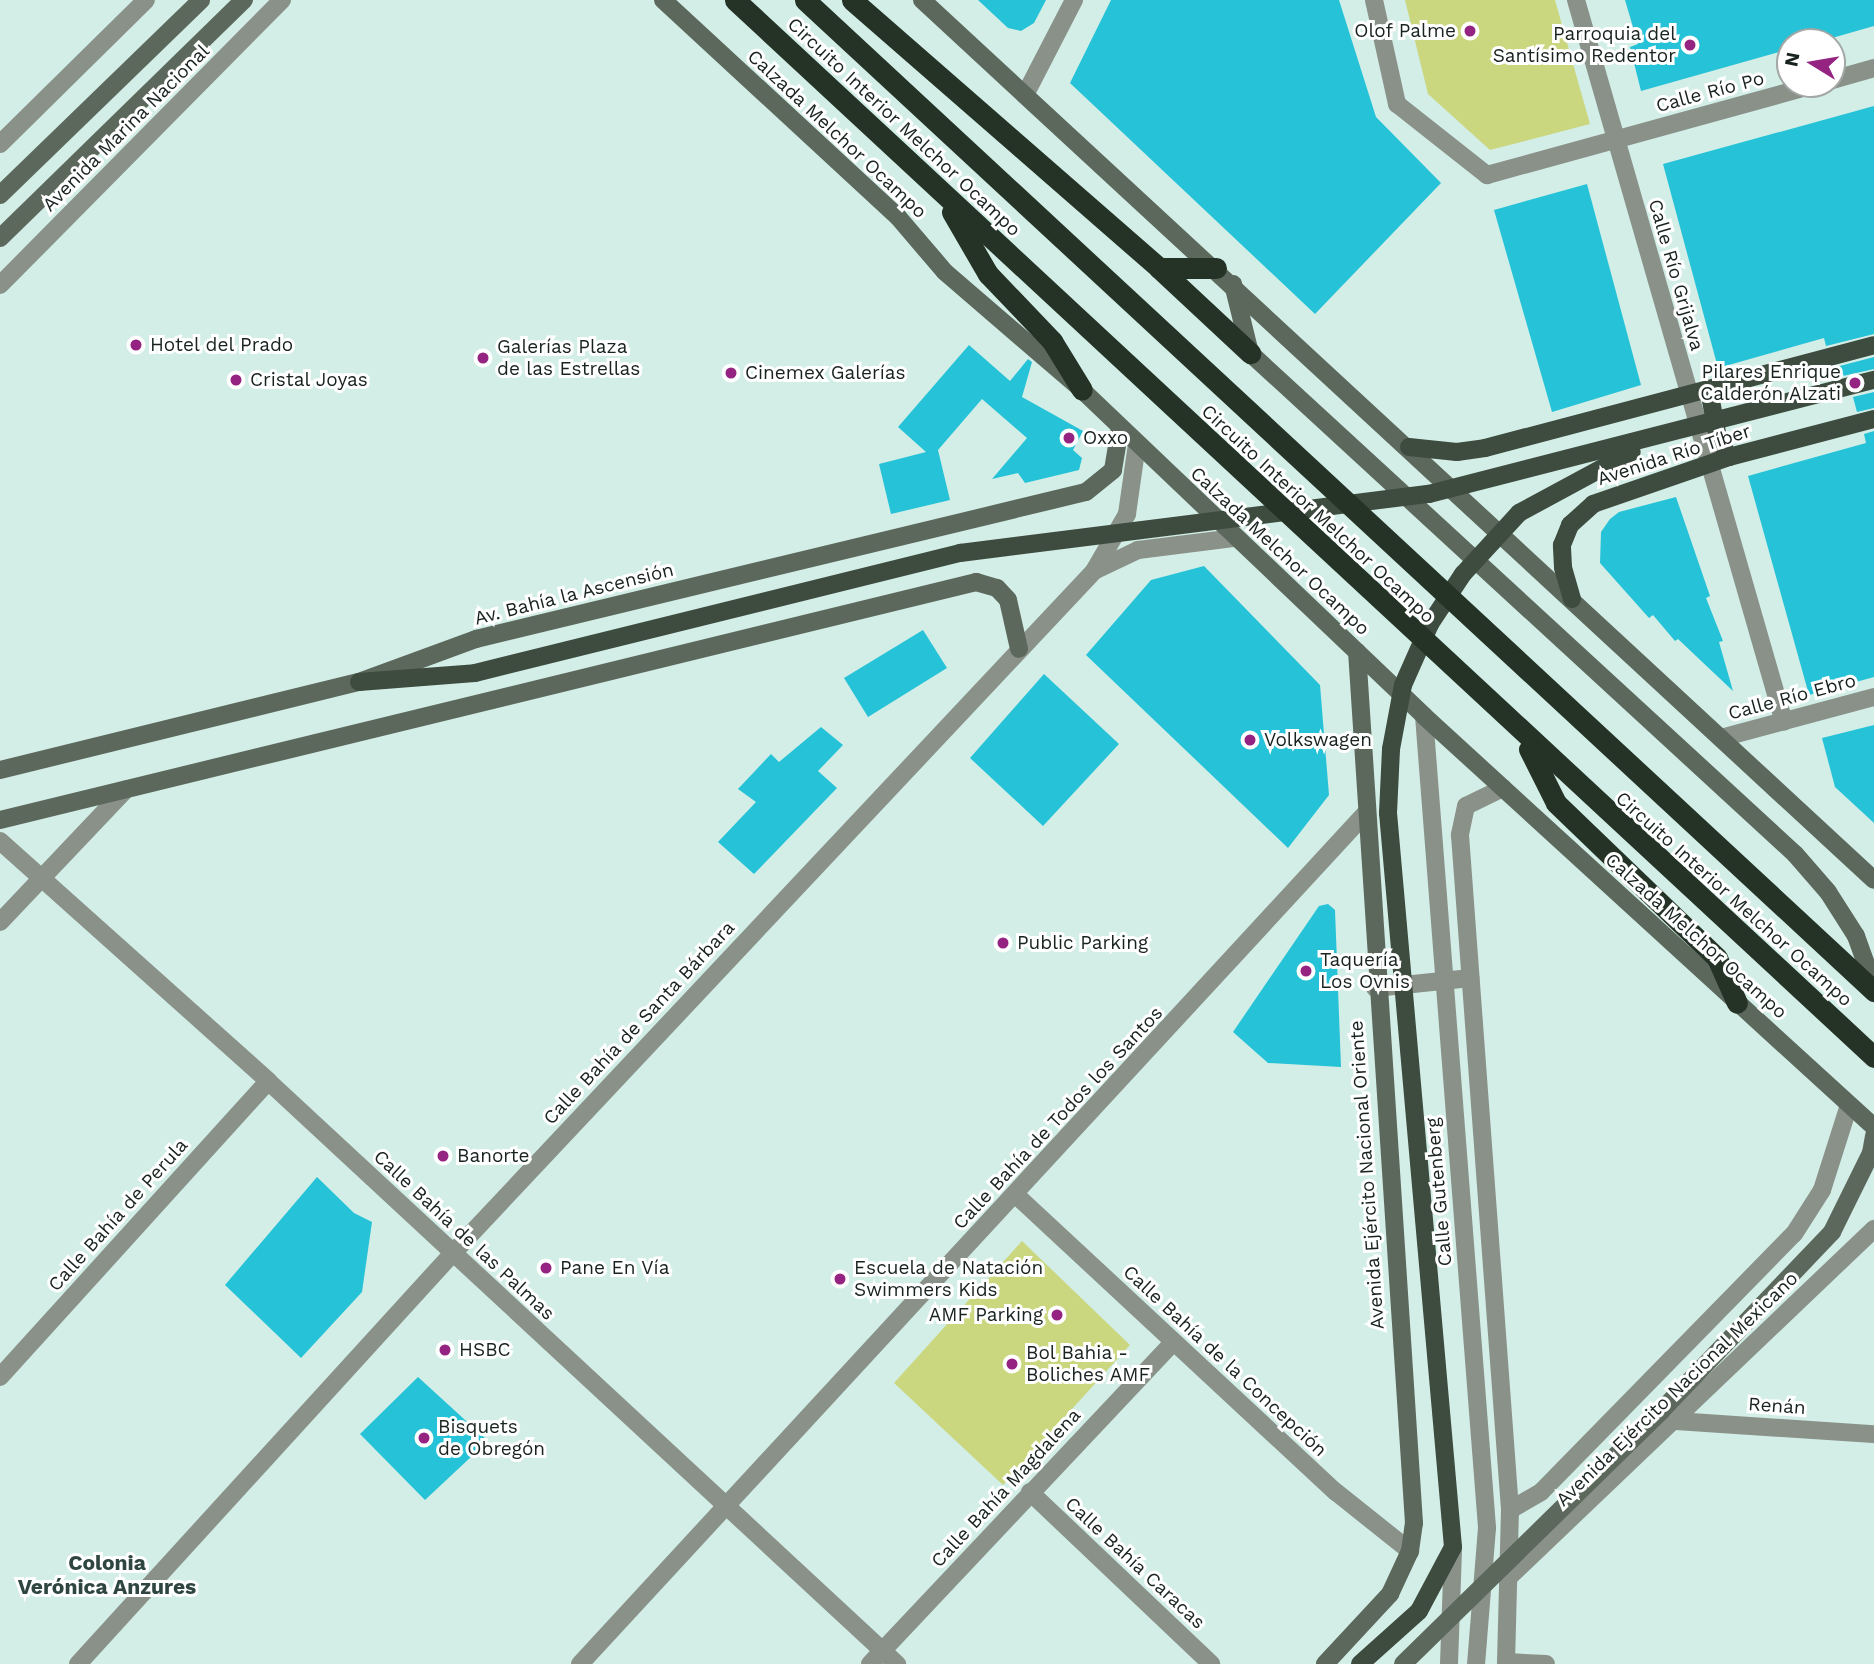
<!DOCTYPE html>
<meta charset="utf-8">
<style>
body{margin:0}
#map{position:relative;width:1874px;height:1664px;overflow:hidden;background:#d2eee7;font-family:"Work Sans",sans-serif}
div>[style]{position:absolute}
.green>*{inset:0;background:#cbd77f}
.building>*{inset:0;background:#26c2d7}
.minor>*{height:18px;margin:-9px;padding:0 9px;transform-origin:9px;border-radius:9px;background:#899189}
.tertiary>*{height:18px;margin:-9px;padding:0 9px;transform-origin:9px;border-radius:9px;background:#899189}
.secondary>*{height:18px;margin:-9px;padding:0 9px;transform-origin:9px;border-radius:9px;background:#5d685d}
.primary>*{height:18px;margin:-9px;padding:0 9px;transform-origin:9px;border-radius:9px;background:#3e4b3f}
.motorway>*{height:21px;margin:-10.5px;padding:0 10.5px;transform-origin:10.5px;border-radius:10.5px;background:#253326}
.dots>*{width:19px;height:19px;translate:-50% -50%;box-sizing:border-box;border:4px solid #fff;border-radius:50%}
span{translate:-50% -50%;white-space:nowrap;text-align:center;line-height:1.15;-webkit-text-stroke:6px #fff;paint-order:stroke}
.poi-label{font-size:19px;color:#18221f}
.right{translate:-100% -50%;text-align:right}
.left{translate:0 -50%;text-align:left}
.street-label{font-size:19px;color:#18221f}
.neighbourhood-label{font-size:21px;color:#2e4540;font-weight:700}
.north{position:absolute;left:1776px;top:28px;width:70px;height:70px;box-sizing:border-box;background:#fff;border:2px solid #a3a7a5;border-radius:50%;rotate:281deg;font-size:19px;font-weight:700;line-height:28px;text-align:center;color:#18221f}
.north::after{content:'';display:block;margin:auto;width:24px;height:32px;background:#952381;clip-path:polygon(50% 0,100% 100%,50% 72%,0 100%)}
</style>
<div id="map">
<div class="green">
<i style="clip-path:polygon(1405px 0,1555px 0,1590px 124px,1490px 150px,1428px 94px)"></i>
<i style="clip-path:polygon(1022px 1241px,1130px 1345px,1003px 1485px,894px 1383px)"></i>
</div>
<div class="building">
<i style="clip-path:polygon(978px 0,1046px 0,1034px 23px,1021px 31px,1008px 28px)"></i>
<i style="clip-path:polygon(1111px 0,1339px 0,1376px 117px,1441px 183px,1315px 314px,1070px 83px)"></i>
<i style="clip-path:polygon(1625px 0,1874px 0,1874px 26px,1818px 42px,1790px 42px,1790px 49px,1641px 91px,1630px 47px,1638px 44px)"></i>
<i style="clip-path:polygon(1874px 106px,1874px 334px,1826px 346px,1824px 338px,1718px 368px,1663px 164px)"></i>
<i style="clip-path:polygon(1587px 184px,1641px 385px,1552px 412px,1494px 210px)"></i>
<i style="clip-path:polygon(969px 345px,1010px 381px,1028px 359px,1032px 362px,1022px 397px,1083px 431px,1073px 450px,1082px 458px,1079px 470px,1025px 483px,1018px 473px,992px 479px,1027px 438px,982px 399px,938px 450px,950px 500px,891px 514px,879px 464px,926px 452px,898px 427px)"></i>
<i style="clip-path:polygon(1874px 357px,1874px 369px,1834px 378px,1832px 368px)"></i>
<i style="clip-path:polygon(1874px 392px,1874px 408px,1857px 412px,1853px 397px)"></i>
<i style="clip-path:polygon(1874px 431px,1874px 677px,1809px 695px,1748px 476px,1866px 443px,1864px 434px)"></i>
<i style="clip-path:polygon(1676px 497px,1710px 596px,1706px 598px,1723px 641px,1719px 642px,1733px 691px,1678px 639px,1675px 641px,1653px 615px,1649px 618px,1600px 563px,1601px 532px,1610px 519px,1619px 512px)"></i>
<i style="clip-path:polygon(1204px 566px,1320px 685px,1329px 795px,1288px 848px,1086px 655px,1151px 580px)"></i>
<i style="clip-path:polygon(923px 630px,947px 668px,868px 717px,844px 678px)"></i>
<i style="clip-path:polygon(1044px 674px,1119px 744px,1043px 826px,970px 758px)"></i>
<i style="clip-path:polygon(1874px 725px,1874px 823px,1835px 787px,1822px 738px)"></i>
<i style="clip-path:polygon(821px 727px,843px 745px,818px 771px,837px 788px,754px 874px,718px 842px,756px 802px,738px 789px,771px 754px,779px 762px)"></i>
<i style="clip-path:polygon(1328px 904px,1335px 910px,1341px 1067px,1268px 1063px,1233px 1032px,1319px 906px)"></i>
<i style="clip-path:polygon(317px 1177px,354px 1213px,372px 1222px,362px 1292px,301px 1358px,225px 1285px)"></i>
<i style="clip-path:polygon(418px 1377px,488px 1441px,425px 1500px,360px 1434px)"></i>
</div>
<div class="minor">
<i style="left:1374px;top:0;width:107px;rotate:77.5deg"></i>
<i style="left:1397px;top:104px;width:115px;rotate:38.3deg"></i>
<i style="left:1487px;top:175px;width:342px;rotate:-15.4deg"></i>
<i style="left:1576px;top:0;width:751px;rotate:73.93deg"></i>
<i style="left:1832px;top:80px;width:44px;rotate:-15.9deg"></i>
<i style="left:1721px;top:738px;width:158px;rotate:-15deg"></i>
<i style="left:0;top:841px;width:360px;rotate:41.8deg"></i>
<i style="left:268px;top:1081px;width:858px;rotate:42.83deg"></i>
<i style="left:0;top:922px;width:183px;rotate:-46.5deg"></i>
<i style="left:1016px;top:1195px;width:437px;rotate:42.9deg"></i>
<i style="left:1336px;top:1492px;width:95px;rotate:38.6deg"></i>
<i style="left:0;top:1377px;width:399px;rotate:-47.8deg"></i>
<i style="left:1676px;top:1421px;width:198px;rotate:3.8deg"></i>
<i style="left:1030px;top:1492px;width:250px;rotate:43.5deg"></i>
<i style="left:1507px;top:1662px;width:39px;rotate:3deg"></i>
<i style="left:580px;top:1664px;width:1156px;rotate:-47.28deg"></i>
<i style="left:870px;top:1664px;width:441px;rotate:-46.7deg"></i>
</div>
<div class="tertiary">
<i style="left:1025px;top:95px;width:107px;rotate:-62.7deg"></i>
<i style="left:0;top:144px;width:205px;rotate:-44.6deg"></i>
<i style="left:0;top:285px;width:401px;rotate:-45.3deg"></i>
<i style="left:1094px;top:571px;width:49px;rotate:-25.5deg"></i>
<i style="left:1138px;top:550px;width:98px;rotate:-7.1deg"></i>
<i style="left:1424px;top:716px;width:814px;rotate:85.56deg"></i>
<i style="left:1487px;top:1528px;width:136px;rotate:94.6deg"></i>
<i style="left:1503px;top:788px;width:41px;rotate:154.1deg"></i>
<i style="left:1466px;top:806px;width:30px;rotate:102deg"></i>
<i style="left:1460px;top:835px;width:677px;rotate:85.76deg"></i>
<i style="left:1510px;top:1510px;width:154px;rotate:91.5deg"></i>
<i style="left:1375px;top:988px;width:96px;rotate:-6deg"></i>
<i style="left:1510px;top:1510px;width:36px;rotate:-30deg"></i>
<i style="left:1541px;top:1492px;width:361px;rotate:-45.6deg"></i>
<i style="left:1794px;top:1234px;width:52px;rotate:-57.5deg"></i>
<i style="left:1822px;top:1190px;width:89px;rotate:-72.4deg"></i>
<i style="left:1508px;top:1578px;width:506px;rotate:-43.64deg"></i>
<i style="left:78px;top:1664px;width:555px;rotate:-47.63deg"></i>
<i style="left:452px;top:1254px;width:937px;rotate:-46.77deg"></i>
<i style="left:1094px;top:571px;width:66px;rotate:-59.9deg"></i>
<i style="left:1127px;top:514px;width:71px;rotate:-81.9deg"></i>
<i style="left:1449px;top:1664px;width:117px;rotate:-88deg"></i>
</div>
<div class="secondary">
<i style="left:663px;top:0;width:320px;rotate:42.7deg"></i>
<i style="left:898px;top:217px;width:72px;rotate:49.5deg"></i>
<i style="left:945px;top:272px;width:181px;rotate:40.7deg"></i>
<i style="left:1082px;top:390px;width:472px;rotate:43.6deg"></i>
<i style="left:1424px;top:716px;width:609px;rotate:42.41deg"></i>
<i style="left:922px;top:0;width:1296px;rotate:42.75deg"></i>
<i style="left:0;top:195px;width:280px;rotate:-44.1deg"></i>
<i style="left:0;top:238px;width:341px;rotate:-44.3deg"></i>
<i style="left:1233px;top:284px;width:71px;rotate:76.2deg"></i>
<i style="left:1250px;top:353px;width:740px;rotate:42.59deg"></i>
<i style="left:1795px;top:854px;width:50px;rotate:49deg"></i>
<i style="left:1828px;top:892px;width:52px;rotate:57.5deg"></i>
<i style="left:1856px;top:936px;width:53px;rotate:70.2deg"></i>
<i style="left:0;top:770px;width:370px;rotate:-13.8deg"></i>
<i style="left:359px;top:682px;width:125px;rotate:-20.2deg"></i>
<i style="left:476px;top:639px;width:627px;rotate:-13.55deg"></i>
<i style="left:1086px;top:492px;width:35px;rotate:-39deg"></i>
<i style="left:1113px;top:470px;width:43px;rotate:-80.5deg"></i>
<i style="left:0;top:820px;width:1005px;rotate:-13.7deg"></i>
<i style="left:976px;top:582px;width:22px;rotate:16deg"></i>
<i style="left:997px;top:588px;width:16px;rotate:47deg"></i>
<i style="left:1008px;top:600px;width:50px;rotate:77.3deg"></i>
<i style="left:1325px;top:1664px;width:96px;rotate:-47.1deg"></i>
<i style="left:1390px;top:1594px;width:47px;rotate:-65.1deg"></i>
<i style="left:1410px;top:1551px;width:28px;rotate:-82deg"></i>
<i style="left:1414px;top:1523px;width:873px;rotate:-93.74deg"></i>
<i style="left:1403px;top:1664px;width:363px;rotate:-44.4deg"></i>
<i style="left:1662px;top:1410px;width:246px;rotate:-46.3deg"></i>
<i style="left:1832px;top:1232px;width:88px;rotate:-63.7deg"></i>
<i style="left:1871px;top:1153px;width:17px;rotate:-80deg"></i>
</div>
<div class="primary">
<i style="left:1709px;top:390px;width:49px;rotate:79.4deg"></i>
<i style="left:1718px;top:438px;width:22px;rotate:60deg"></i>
<i style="left:1409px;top:447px;width:48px;rotate:5.9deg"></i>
<i style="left:1457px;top:452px;width:28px;rotate:-8deg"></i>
<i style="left:1485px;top:448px;width:402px;rotate:-14.8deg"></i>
<i style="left:1572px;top:599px;width:33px;rotate:-106deg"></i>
<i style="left:1563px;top:567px;width:22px;rotate:-93deg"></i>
<i style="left:1562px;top:545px;width:22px;rotate:-68deg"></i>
<i style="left:1570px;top:525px;width:31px;rotate:-42deg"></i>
<i style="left:1593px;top:504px;width:144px;rotate:-19.1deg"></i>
<i style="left:1729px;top:457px;width:150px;rotate:-14.7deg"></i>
<i style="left:359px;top:682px;width:116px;rotate:-4.4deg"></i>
<i style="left:475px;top:673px;width:500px;rotate:-13.9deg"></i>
<i style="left:960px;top:553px;width:473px;rotate:-7.2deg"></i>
<i style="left:1429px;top:494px;width:459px;rotate:-14.4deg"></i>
<i style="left:1360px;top:1664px;width:79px;rotate:-41.9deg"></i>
<i style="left:1419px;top:1611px;width:72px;rotate:-62deg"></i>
<i style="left:1453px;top:1547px;width:737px;rotate:-95.06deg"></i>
<i style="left:1388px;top:813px;width:64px;rotate:-87.3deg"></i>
<i style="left:1391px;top:749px;width:65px;rotate:-79.4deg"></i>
<i style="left:1403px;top:685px;width:67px;rotate:-66.1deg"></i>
<i style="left:1430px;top:624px;width:60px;rotate:-56.6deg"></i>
<i style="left:1463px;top:574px;width:83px;rotate:-47.4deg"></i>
<i style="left:1519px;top:513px;width:128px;rotate:-28.4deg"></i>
</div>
<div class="motorway">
<i style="left:735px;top:0;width:1554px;rotate:42.86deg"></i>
<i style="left:805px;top:0;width:1458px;rotate:42.83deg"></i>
<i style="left:852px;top:0;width:408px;rotate:41.1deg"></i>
<i style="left:1159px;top:268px;width:57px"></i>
<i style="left:952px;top:212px;width:72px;rotate:59.9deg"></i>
<i style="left:988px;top:274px;width:93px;rotate:46.3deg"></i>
<i style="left:1052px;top:341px;width:57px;rotate:58.5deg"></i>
<i style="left:1159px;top:268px;width:125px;rotate:43deg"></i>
<i style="left:1529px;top:749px;width:60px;rotate:63.4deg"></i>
<i style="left:1556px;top:803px;width:223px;rotate:43.9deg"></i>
<i style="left:1717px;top:958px;width:49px;rotate:66deg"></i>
</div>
<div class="dots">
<i style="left:1470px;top:31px;background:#952381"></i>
<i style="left:1690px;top:45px;background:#952381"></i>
<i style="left:136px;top:345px;background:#952381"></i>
<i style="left:483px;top:358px;background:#952381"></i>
<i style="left:731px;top:373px;background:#952381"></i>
<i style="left:236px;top:380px;background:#952381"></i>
<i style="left:1855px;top:383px;background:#952381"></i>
<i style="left:1069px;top:438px;background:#952381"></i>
<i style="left:1250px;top:740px;background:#952381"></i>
<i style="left:1003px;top:943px;background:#952381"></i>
<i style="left:1306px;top:971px;background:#952381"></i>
<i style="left:443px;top:1156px;background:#952381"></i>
<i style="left:546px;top:1268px;background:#952381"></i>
<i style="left:840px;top:1279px;background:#952381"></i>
<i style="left:1057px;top:1315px;background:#952381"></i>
<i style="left:445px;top:1350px;background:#952381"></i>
<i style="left:1012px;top:1364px;background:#952381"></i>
<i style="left:424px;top:1438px;background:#952381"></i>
</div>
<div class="poi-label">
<span class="right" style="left:1456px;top:31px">Olof Palme</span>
<span class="right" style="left:1676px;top:45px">Parroquia del<br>Santísimo Redentor</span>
<span class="left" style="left:150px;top:345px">Hotel del Prado</span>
<span class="left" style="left:497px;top:358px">Galerías Plaza<br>de las Estrellas</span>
<span class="right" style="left:1841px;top:383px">Pilares Enrique<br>Calderón Alzati</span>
<span class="left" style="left:745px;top:373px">Cinemex Galerías</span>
<span class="left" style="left:250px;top:380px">Cristal Joyas</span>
<span class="left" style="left:1083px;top:438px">Oxxo</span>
<span class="left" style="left:1264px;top:740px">Volkswagen</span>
<span class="left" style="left:1017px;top:943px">Public Parking</span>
<span class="left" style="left:1320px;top:971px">Taquería<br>Los Ovnis</span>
<span class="left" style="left:457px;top:1156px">Banorte</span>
<span class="left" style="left:560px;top:1268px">Pane En Vía</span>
<span class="left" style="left:854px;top:1279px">Escuela de Natación<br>Swimmers Kids</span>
<span class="right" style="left:1043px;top:1315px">AMF Parking</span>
<span class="left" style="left:459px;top:1350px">HSBC</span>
<span class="left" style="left:1026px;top:1364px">Bol Bahia -<br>Boliches AMF</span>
<span class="left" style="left:438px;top:1438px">Bisquets<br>de Obregón</span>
</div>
<div class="street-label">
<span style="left:1710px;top:92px;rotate:-15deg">Calle Río Po</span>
<span style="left:904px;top:127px;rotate:43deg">Circuito Interior Melchor Ocampo</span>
<span style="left:126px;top:128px;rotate:-45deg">Avenida Marina Nacional</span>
<span style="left:837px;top:134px;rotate:43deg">Calzada Melchor Ocampo</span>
<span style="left:1676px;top:275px;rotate:74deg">Calle Río Grijalva</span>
<span style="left:1674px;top:455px;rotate:-18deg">Avenida Río Tíber</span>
<span style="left:1318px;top:514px;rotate:43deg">Circuito Interior Melchor Ocampo</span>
<span style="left:1280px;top:551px;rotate:43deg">Calzada Melchor Ocampo</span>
<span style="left:574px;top:594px;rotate:-14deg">Av. Bahía la Ascensión</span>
<span style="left:1792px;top:697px;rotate:-15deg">Calle Río Ebro</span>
<span style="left:1734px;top:899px;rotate:42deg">Circuito Interior Melchor Ocampo</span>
<span style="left:1696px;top:936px;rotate:42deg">Calzada Melchor Ocampo</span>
<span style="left:639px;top:1023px;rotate:-47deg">Calle Bahía de Santa Bárbara</span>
<span style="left:1058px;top:1118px;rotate:-47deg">Calle Bahía de Todos los Santos</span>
<span style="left:1367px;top:1175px;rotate:-94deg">Avenida Ejército Nacional Oriente</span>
<span style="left:1439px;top:1192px;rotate:-95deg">Calle Gutenberg</span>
<span style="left:118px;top:1215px;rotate:-48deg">Calle Bahía de Perula</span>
<span style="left:464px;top:1235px;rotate:43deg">Calle Bahía de las Palmas</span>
<span style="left:1225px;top:1361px;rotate:43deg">Calle Bahía de la Concepción</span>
<span style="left:1677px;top:1389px;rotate:-44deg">Avenida Ejército Nacional Mexicano</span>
<span style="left:1777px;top:1406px;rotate:4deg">Renán</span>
<span style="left:1006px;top:1488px;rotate:-47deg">Calle Bahía Magdalena</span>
<span style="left:1135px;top:1563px;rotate:43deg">Calle Bahía Caracas</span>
</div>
<div class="neighbourhood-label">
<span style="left:107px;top:1575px">Colonia<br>Verónica Anzures</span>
</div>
<div class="north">N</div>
</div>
